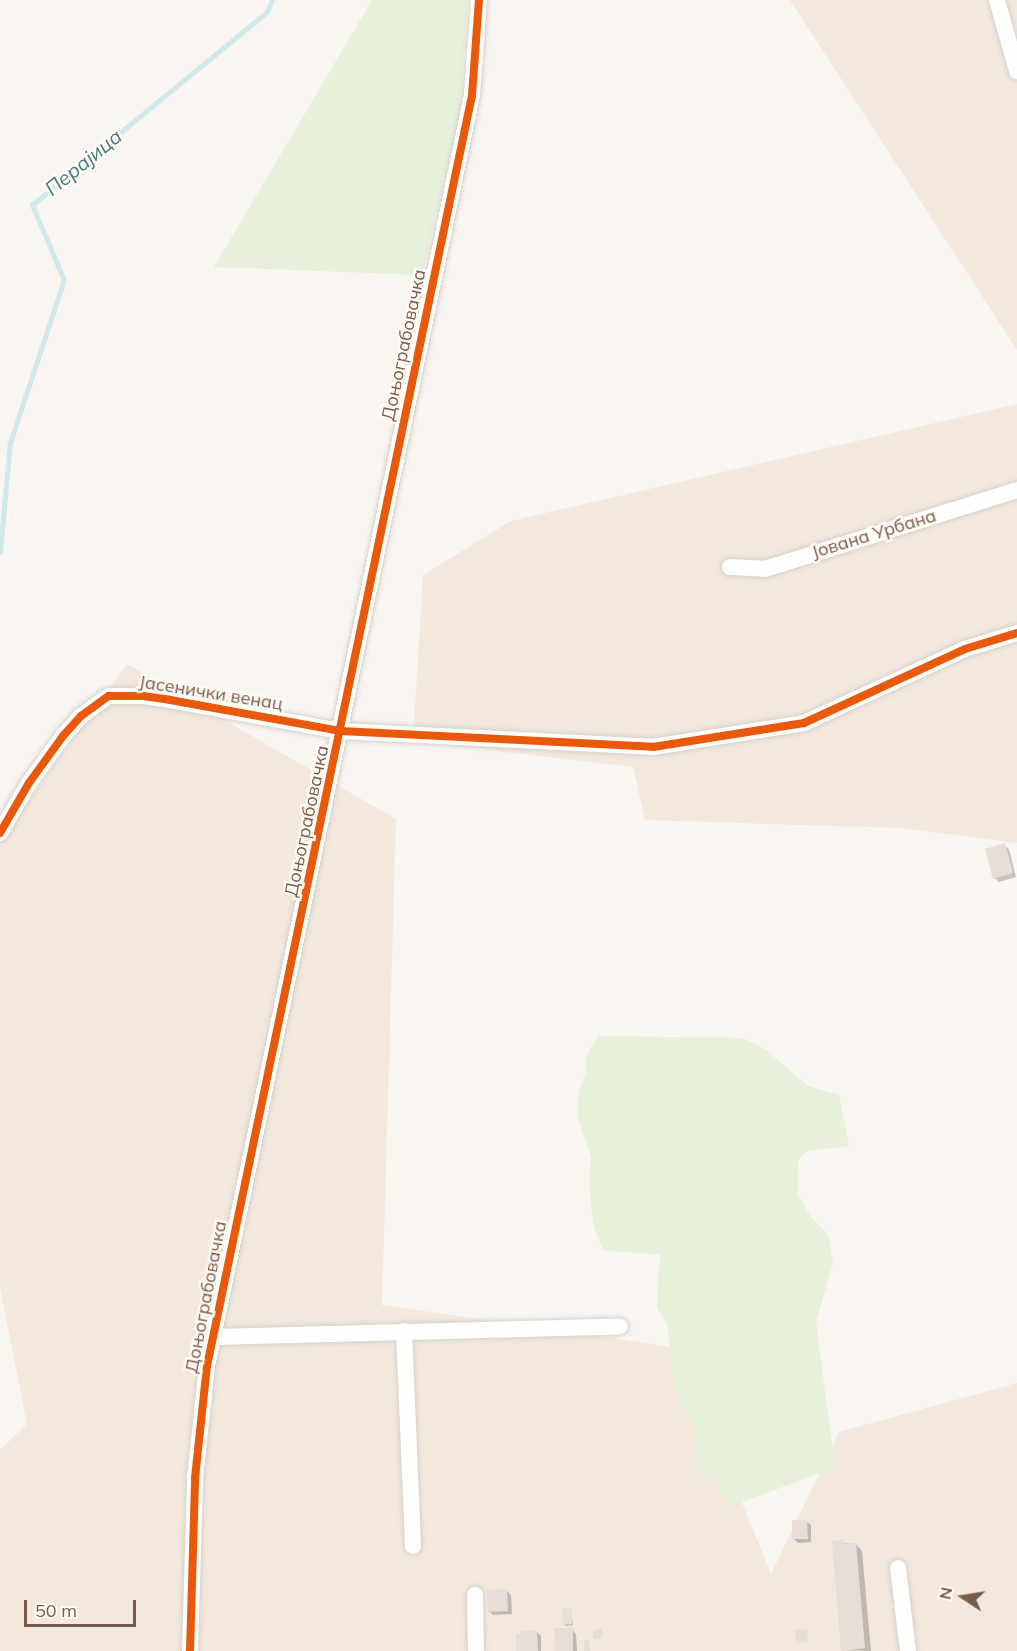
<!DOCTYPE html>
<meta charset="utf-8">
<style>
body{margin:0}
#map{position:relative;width:1017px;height:1651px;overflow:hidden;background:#f9f5f0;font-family:Mulish,sans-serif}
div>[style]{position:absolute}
.residential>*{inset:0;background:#f2e8de}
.green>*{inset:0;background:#e7f0db}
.shadow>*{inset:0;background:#0003}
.stream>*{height:4.5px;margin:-2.25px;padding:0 2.25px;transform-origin:2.25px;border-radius:2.25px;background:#d0e8ea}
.building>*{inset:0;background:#e6ded7}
.roads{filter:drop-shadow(0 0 2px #d7d1cb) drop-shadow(0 0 2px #d7d1cb)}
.minor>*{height:16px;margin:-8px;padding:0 8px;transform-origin:8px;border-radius:8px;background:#fefefd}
.cycleway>*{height:8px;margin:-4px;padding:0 4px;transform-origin:4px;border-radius:4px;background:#e8590c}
span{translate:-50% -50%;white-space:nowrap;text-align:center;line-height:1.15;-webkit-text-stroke:5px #fffaf3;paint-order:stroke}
.street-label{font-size:18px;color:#7a5c4d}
.water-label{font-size:20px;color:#437c86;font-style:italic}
.north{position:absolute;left:933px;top:1567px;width:60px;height:60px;-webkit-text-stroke:4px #fffaf3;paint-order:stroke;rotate:282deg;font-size:16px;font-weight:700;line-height:24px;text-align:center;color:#7a5c4d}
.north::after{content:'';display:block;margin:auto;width:21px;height:27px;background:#7a5c4d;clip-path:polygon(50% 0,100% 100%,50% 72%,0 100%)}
.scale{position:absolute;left:24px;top:1600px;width:112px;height:27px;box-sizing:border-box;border:3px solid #7a5c4d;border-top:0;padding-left:8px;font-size:18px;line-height:21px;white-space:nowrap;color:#7a5c4d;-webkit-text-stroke:4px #fffaf3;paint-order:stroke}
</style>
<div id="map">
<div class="residential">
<i style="clip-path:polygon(790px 0,1017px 0,1017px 350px)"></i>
<i style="clip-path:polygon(1017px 404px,1017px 843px,901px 828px,645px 820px,633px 767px,413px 741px,423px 575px,511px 521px)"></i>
<i style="clip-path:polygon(127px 664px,396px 819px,382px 1305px,679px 1348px,771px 1574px,839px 1432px,1017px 1383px,1017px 1651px,0 1651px,0 1450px,27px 1424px,0 1287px,0 841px)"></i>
</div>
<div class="green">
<i style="clip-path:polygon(372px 0,468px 0,459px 118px,422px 275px,214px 267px)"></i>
<i style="clip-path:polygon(598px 1036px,742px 1038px,765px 1049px,808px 1086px,839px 1095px,849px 1146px,807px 1151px,798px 1161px,797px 1193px,811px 1217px,828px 1234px,833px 1263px,816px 1323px,835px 1467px,730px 1507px,715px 1482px,699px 1475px,695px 1426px,682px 1408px,673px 1374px,667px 1324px,657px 1308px,660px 1255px,603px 1250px,594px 1228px,589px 1186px,591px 1157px,578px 1119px,579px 1091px,587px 1071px,586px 1057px)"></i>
</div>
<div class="shadow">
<i style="clip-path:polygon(1004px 845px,1009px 849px,1016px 877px,999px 882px,995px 878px)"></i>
<i style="clip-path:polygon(806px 1521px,811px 1525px,811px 1542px,798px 1543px,794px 1539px)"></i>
<i style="clip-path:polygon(834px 1543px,856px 1544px,862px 1551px,871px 1651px,843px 1650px)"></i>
<i style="clip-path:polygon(507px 1591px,511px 1595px,512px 1614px,493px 1615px,489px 1611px)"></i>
<i style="clip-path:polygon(571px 1610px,573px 1625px,566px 1626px,564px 1624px)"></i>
<i style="clip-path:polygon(572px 1629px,576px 1634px,577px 1651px,556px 1651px)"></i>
<i style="clip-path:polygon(537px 1632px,541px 1636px,541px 1651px,518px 1651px)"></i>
</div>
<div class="stream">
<i style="left:0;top:552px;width:109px;rotate:-84.8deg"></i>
<i style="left:10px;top:443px;width:172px;rotate:-71.7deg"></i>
<i style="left:64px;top:280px;width:82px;rotate:-113.1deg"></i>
<i style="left:32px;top:205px;width:304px;rotate:-39.4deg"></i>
<i style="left:267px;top:12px;width:13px;rotate:-67deg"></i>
</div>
<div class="building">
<i style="clip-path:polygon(1005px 843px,1013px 873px,993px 879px,985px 849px)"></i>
<i style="clip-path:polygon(792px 1520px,807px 1520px,808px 1539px,792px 1539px)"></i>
<i style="clip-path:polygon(843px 1540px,844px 1544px,856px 1543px,865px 1648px,841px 1651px,832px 1541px)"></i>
<i style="clip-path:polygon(507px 1589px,508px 1611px,488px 1612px,487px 1590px)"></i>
<i style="clip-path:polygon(572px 1608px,572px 1624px,563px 1625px,562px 1609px)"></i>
<i style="clip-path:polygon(554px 1628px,573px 1628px,573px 1651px,555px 1651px)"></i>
<i style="clip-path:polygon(602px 1629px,602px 1638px,593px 1639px,593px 1630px)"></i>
<i style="clip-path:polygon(795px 1629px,807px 1629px,808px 1642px,796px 1643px)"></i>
<i style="clip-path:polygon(537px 1630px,538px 1651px,516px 1651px,516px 1634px,520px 1634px,520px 1631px)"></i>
<i style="clip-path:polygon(584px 1640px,589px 1640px,590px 1651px,584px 1651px)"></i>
</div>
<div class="roads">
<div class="minor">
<i style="left:997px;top:0;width:74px;rotate:74.3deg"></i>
<i style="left:730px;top:567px;width:35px;rotate:3deg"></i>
<i style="left:765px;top:569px;width:264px;rotate:-17.4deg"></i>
<i style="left:0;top:833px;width:58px;rotate:-59.9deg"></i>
<i style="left:29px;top:783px;width:58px;rotate:-54.1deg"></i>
<i style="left:63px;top:736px;width:27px;rotate:-48deg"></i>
<i style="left:81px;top:716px;width:34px;rotate:-36deg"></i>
<i style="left:109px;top:696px;width:34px"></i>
<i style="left:143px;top:696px;width:27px;rotate:8deg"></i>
<i style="left:170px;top:700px;width:174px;rotate:10.3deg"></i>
<i style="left:341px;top:731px;width:312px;rotate:2.9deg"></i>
<i style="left:653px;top:747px;width:153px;rotate:-9deg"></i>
<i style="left:804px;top:723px;width:177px;rotate:-24.7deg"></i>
<i style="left:965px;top:649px;width:54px;rotate:-17.1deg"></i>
<i style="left:404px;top:1331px;width:215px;rotate:87.6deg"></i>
<i style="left:213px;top:1337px;width:407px;rotate:-1.5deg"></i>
<i style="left:898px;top:1568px;width:84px;rotate:83.1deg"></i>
<i style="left:475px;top:1595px;width:56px;rotate:89deg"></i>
<i style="left:190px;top:1651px;width:173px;rotate:-88.3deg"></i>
<i style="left:195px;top:1478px;width:113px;rotate:-83.9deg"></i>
<i style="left:207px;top:1366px;width:1298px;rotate:-78.22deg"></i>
<i style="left:472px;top:95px;width:95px;rotate:-85.8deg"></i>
</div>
</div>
<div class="cycleway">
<i style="left:0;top:833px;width:58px;rotate:-59.9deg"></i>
<i style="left:29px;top:783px;width:58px;rotate:-54.1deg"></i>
<i style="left:63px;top:736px;width:27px;rotate:-48deg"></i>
<i style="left:81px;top:716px;width:34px;rotate:-36deg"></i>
<i style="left:109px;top:696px;width:34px"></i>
<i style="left:143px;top:696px;width:27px;rotate:8deg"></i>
<i style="left:170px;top:700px;width:174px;rotate:10.3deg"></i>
<i style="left:341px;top:731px;width:312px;rotate:2.9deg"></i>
<i style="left:653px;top:747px;width:153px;rotate:-9deg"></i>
<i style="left:804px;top:723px;width:177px;rotate:-24.7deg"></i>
<i style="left:965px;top:649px;width:54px;rotate:-17.1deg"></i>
<i style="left:190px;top:1651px;width:173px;rotate:-88.3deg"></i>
<i style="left:195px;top:1478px;width:113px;rotate:-83.9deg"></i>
<i style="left:207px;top:1366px;width:1298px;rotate:-78.22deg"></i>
<i style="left:472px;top:95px;width:95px;rotate:-85.8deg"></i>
</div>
<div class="street-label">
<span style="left:404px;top:345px;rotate:-78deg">Доњограбовачка</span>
<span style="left:874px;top:534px;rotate:-17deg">Јована Урбана</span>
<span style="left:211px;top:693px;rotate:9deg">Јасенички венац</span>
<span style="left:307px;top:821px;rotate:-78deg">Доњограбовачка</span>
<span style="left:206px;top:1297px;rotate:-79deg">Доњограбовачка</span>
</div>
<div class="water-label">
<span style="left:83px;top:162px;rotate:-39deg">Перајица</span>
</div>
<div class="north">N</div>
<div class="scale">50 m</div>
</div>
